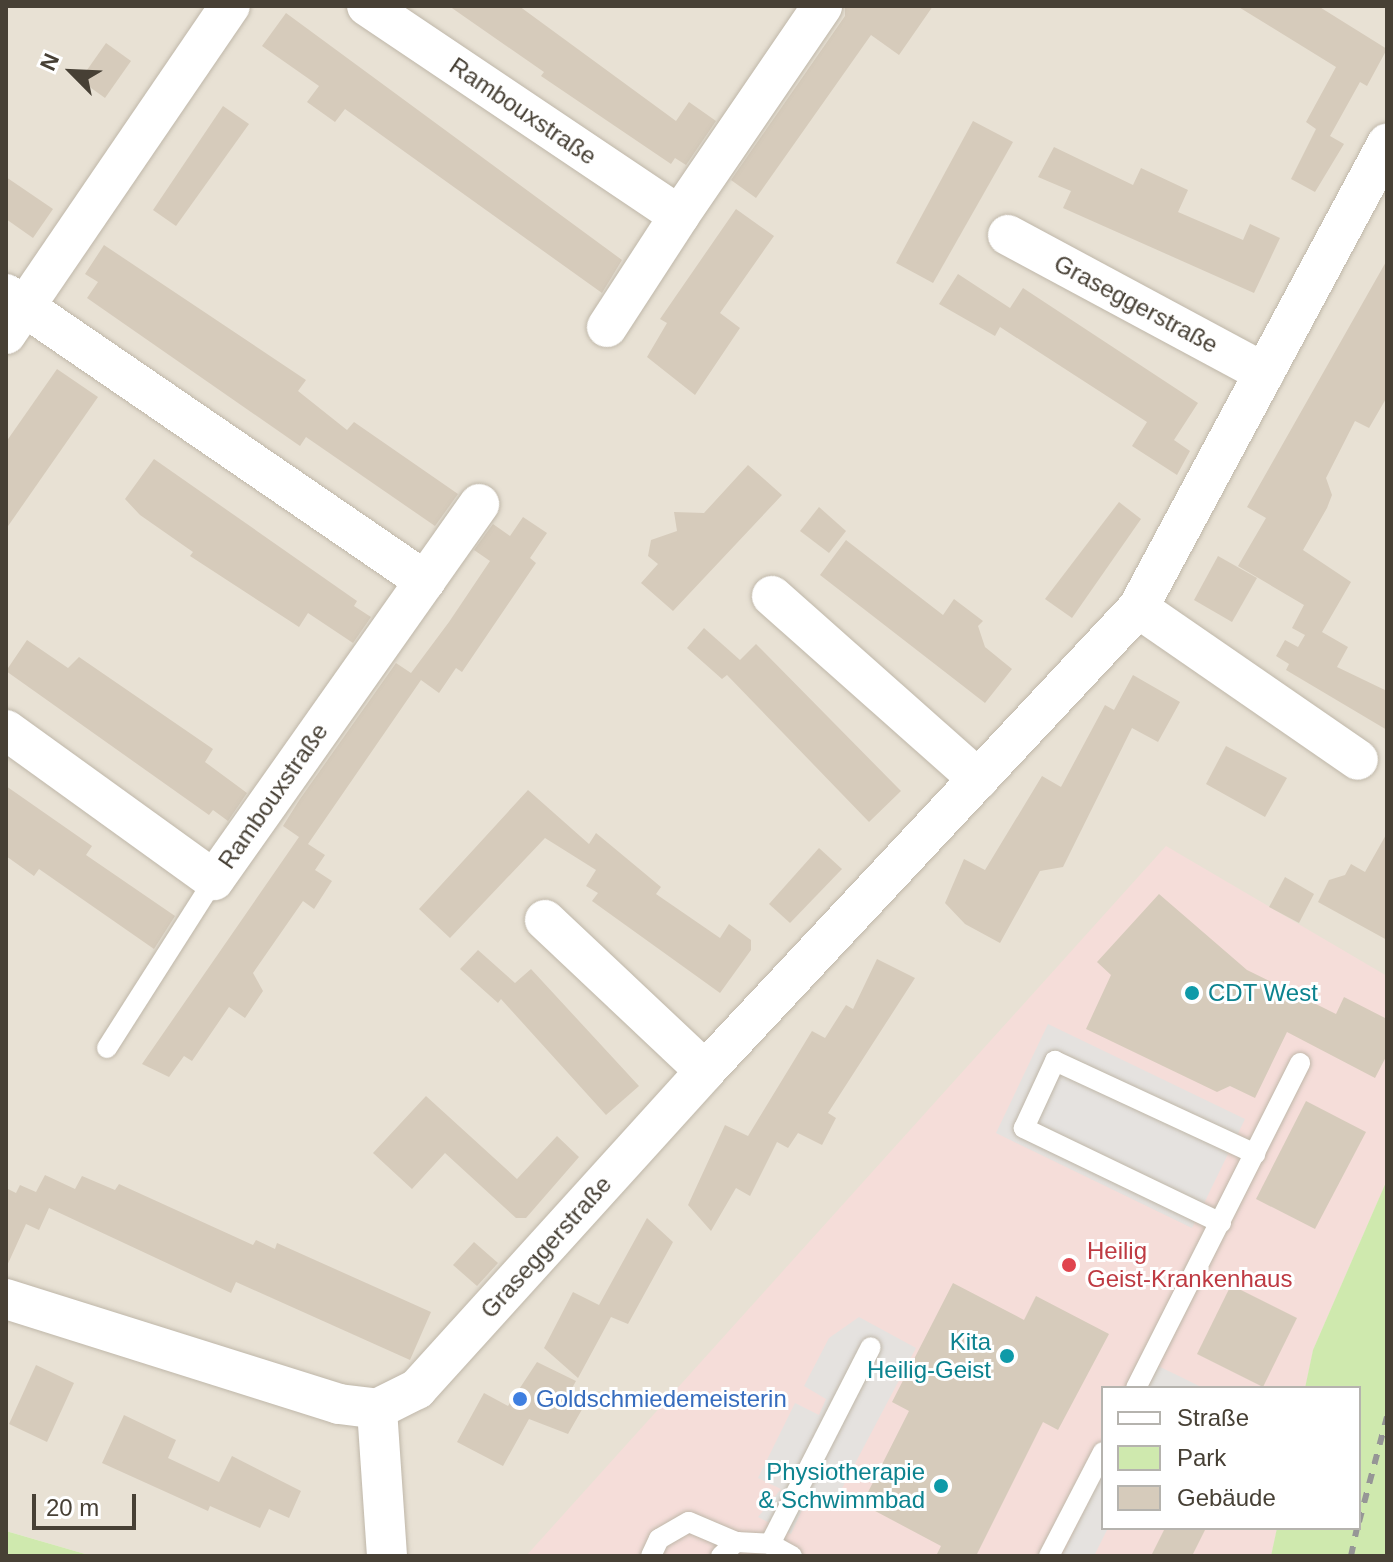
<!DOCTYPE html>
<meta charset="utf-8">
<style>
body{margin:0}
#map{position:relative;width:1393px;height:1562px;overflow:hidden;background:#f4f0e6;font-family:Helvetica,sans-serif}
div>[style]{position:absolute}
.residential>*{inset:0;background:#e8e1d4}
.medical>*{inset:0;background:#f5ddd9}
.green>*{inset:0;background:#cfe9ae}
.parking>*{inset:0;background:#e5e2df}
.building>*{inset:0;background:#d6cbbb}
.roads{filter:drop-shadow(0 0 2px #bfb7a9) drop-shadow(0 0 2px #bfb7a9)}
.service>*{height:20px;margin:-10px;padding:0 10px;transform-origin:10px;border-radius:10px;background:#fff}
.minor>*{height:40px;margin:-20px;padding:0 20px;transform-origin:20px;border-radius:20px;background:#fff}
.rail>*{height:6px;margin-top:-3px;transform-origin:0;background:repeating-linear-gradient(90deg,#969696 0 10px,transparent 0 20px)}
.dots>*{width:22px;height:22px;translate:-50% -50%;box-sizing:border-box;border:4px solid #fff;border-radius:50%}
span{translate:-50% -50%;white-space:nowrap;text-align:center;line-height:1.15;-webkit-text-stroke:6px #fff;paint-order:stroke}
.street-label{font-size:24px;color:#474035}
.culture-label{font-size:24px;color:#0d838f}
.left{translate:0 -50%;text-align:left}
.right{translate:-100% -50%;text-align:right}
.health-label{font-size:24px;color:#be3a42}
.shop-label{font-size:24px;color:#366cbe}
.frame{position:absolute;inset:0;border:8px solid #474035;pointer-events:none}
.legend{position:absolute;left:1101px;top:1386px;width:260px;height:144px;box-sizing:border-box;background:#fff;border:2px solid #b5b3ae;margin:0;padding:10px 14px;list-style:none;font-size:24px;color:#474035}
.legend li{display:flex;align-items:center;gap:16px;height:40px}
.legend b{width:40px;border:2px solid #b5b3ae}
.north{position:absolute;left:32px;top:32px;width:80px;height:80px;-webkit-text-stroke:6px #fff;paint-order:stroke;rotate:294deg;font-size:22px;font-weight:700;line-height:32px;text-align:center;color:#474035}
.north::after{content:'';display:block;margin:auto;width:28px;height:36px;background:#474035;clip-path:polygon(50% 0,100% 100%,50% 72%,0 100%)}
.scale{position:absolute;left:32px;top:1494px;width:104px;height:36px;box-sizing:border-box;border:4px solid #474035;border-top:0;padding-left:10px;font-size:24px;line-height:28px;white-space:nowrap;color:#474035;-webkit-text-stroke:6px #fff;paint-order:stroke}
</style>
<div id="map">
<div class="residential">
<i style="clip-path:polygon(6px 6px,1387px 6px,1387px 1180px,1313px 1350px,1305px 1388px,1103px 1388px,1103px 1528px,1277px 1528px,1271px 1556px,92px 1556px,6px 1531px)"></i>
</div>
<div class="medical">
<i style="clip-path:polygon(1166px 846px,1387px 976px,1387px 1180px,1313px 1350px,1305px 1388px,1103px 1388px,1103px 1528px,1277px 1528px,1271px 1556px,526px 1556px)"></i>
</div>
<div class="green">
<i style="clip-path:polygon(1387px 1180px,1387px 1556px,1271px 1556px,1277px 1528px,1359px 1528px,1359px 1388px,1305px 1388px,1313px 1350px)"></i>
<i style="clip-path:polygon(6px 1531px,92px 1556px,6px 1556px)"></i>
</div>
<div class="parking">
<i style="clip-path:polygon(1048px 1024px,1245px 1119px,1192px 1228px,996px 1133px)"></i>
<i style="clip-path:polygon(859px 1317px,916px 1348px,830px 1511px,807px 1499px,791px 1534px,758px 1517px,781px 1489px,758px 1478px,795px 1403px,819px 1415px,826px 1399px,804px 1386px,829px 1338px)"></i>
<i style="clip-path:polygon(1158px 1366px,1183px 1378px,1203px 1388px,1148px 1388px)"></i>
<i style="clip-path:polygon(1103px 1473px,1103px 1528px,1108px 1528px,1094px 1556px,1062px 1556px)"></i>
</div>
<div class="building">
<i style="clip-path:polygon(449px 6px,519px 6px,676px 121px,689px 102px,716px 121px,686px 165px,675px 158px,671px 164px,541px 76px,544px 72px)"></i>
<i style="clip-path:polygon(845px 6px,933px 6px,899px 55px,871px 35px,756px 198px,731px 180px,845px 16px)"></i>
<i style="clip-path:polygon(1237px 6px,1318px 6px,1387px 49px,1367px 86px,1360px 82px,1330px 136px,1344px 144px,1315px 192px,1291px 179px,1316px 129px,1306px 122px,1336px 67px)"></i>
<i style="clip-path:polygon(286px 13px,622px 260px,602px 293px,345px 109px,335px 122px,307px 102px,319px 86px,262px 46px)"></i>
<i style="clip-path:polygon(106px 43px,131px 61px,105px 98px,80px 80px)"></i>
<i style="clip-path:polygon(223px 106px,249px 124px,176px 226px,153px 210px)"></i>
<i style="clip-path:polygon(973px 121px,1013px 142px,933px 283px,896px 263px)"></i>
<i style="clip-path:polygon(1054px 147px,1133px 185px,1141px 168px,1188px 190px,1178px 212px,1243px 240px,1250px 224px,1280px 238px,1254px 293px,1063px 208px,1071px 191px,1038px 177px)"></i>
<i style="clip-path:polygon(6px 177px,53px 209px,33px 238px,6px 219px)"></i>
<i style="clip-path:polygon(736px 209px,774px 236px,720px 313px,740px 328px,695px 395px,647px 357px,667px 323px,660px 319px)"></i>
<i style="clip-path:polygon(104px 245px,306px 380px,298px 391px,347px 430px,354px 422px,458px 494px,435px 526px,306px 437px,300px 446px,87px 298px,98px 282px,85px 274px)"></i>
<i style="clip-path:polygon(1387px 260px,1387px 397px,1369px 428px,1355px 421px,1326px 478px,1332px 495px,1327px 508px,1303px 550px,1351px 582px,1322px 632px,1348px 647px,1337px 667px,1387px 691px,1387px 730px,1286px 670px,1289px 664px,1276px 656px,1285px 640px,1298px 647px,1305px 635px,1292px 628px,1304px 605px,1238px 566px,1266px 518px,1247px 507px)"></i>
<i style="clip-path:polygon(958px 274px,1010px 308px,1023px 288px,1198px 403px,1174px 440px,1190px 451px,1177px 475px,1132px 446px,1147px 422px,1000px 327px,995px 336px,939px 304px)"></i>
<i style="clip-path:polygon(57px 369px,98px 397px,6px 529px,6px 442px)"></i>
<i style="clip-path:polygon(154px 459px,357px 601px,354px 606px,371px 617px,353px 643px,308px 613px,299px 627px,190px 556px,193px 552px,140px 515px,125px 499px)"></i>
<i style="clip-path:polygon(748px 465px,782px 495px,673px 611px,641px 583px,658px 564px,648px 556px,651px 540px,677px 531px,674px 512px,704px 513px)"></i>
<i style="clip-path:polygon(1119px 502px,1141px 519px,1072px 618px,1045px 599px)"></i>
<i style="clip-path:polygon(819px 507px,846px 531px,829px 553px,800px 531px)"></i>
<i style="clip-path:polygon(523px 517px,547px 533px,530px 558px,536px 563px,462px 672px,456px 668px,439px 693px,421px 680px,308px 844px,325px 855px,315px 870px,332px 881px,314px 909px,303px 901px,253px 973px,263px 991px,245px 1018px,229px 1007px,192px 1061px,184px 1056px,169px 1077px,142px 1064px,299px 837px,283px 826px,300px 799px,396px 663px,411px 673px,449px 622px,490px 561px,474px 550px,493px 524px,510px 536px)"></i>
<i style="clip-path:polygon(846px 540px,943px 615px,954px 599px,983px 621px,978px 626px,985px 647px,1012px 669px,985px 703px,820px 575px)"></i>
<i style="clip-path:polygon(1218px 556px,1257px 578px,1232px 622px,1194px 600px)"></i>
<i style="clip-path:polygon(704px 628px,740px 660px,756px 644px,901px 791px,869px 822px,727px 675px,722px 679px,687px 648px)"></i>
<i style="clip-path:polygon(27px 640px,68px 668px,79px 657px,213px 749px,205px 762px,247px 793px,228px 821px,213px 810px,209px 815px,6px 671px)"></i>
<i style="clip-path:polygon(1133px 675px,1180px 702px,1158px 742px,1132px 728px,1063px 867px,1040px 871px,1000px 943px,965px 924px,945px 903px,964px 859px,985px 870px,1042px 776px,1061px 787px,1105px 705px,1114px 710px)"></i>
<i style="clip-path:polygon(1226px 746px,1287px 778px,1265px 817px,1206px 784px)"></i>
<i style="clip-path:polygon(6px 786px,92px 846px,86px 855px,175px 916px,154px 949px,39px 869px,34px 876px,6px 856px)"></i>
<i style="clip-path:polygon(528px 790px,589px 844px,596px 833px,661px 887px,656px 894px,720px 938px,729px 924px,751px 940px,751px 950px,720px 993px,592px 901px,598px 893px,586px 886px,596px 870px,545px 838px,450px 938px,419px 909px)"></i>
<i style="clip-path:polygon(1387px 833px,1387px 940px,1318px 902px,1329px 880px,1345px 875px,1351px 864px,1365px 872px)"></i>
<i style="clip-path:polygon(819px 848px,842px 869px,790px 923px,769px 904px)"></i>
<i style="clip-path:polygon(1285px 877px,1314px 894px,1299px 923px,1269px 907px)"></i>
<i style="clip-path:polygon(1159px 894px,1247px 970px,1336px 1014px,1344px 997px,1387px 1019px,1387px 1055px,1375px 1078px,1287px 1032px,1255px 1098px,1230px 1086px,1217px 1092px,1086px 1029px,1111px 975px,1097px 962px)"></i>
<i style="clip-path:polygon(478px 950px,515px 983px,531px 969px,639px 1086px,606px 1115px,501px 999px,498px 1003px,460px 969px)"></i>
<i style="clip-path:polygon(877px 959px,915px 978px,828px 1113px,836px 1118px,822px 1145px,798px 1133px,788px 1148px,777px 1142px,750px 1196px,736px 1188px,711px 1231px,688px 1205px,725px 1125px,748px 1136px,812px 1031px,825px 1038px,846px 1005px,853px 1009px)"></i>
<i style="clip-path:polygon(426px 1096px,517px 1179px,557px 1136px,579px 1157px,526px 1218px,516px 1218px,445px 1153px,412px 1189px,373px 1153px)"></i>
<i style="clip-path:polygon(1306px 1101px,1366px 1132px,1315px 1229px,1256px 1199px)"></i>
<i style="clip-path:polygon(45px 1175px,75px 1189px,82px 1176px,115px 1190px,119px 1184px,253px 1245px,256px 1240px,275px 1249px,277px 1243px,431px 1312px,410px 1360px,236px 1282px,231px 1293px,49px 1208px,39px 1230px,26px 1224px,6px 1268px,6px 1188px,16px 1193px,20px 1185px,36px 1192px)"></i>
<i style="clip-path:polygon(647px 1218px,673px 1242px,628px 1324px,611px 1317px,578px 1378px,544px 1348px,573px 1292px,599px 1305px)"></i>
<i style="clip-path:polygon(474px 1242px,498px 1263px,477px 1286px,453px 1265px)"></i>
<i style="clip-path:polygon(953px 1283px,1024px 1320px,1036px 1296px,1109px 1334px,1058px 1430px,1043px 1422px,976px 1556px,936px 1556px,941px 1546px,862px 1504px,909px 1411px,892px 1402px)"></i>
<i style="clip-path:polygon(1231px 1285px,1297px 1318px,1263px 1387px,1197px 1354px)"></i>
<i style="clip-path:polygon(537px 1362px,576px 1381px,571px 1390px,588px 1399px,568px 1434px,529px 1419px,503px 1466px,457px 1442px,484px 1393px,508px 1406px)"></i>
<i style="clip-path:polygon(36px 1365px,74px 1383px,47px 1442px,9px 1424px)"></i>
<i style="clip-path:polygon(124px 1415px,176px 1440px,168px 1458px,219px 1482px,232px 1456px,301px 1491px,289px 1518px,269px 1509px,260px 1528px,210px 1506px,208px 1511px,102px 1463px)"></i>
<i style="clip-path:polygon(1165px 1528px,1206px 1528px,1192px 1556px,1151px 1556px)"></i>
</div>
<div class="roads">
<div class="service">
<i style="left:107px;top:1048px;width:199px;rotate:-57.5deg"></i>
<i style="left:1221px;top:1223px;width:219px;rotate:-154.3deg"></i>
<i style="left:1024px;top:1128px;width:74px;rotate:-65.2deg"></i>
<i style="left:1055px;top:1061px;width:221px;rotate:24.9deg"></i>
<i style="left:1136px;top:1388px;width:364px;rotate:-63.2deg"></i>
<i style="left:770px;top:1544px;width:221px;rotate:-62.9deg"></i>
<i style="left:651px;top:1556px;width:19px;rotate:-65deg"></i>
<i style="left:659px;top:1539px;width:34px;rotate:-30deg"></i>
<i style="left:689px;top:1522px;width:51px;rotate:23.1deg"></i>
<i style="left:736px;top:1542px;width:34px;rotate:3deg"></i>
<i style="left:770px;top:1544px;width:25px;rotate:29deg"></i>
<i style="left:721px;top:1556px;width:21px;rotate:-43deg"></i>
<i style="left:1049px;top:1556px;width:117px;rotate:-62.6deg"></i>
</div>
<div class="minor">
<i style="left:367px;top:6px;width:376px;rotate:33.9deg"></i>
<i style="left:679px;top:216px;width:254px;rotate:-55.7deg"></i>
<i style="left:1008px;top:235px;width:291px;rotate:28.3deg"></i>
<i style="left:6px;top:294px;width:508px;rotate:34.41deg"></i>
<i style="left:607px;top:327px;width:132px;rotate:-57deg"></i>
<i style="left:6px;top:334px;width:397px;rotate:-55.7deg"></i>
<i style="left:772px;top:596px;width:276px;rotate:41.6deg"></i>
<i style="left:1138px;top:608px;width:267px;rotate:34.6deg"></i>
<i style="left:6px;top:730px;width:256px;rotate:35.8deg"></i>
<i style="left:214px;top:880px;width:460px;rotate:-54.8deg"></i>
<i style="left:545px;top:920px;width:220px;rotate:43.3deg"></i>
<i style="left:6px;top:1299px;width:349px;rotate:17.5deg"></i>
<i style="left:339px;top:1404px;width:38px;rotate:7deg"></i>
<i style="left:387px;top:1556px;width:147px;rotate:-93.9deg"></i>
<i style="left:377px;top:1409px;width:45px;rotate:-26.6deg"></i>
<i style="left:417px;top:1389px;width:429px;rotate:-47.8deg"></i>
<i style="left:705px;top:1071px;width:634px;rotate:-46.92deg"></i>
<i style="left:1138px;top:608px;width:527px;rotate:-61.78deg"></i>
</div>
</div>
<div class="rail">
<i style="left:1359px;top:1522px;width:109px;rotate:-75.1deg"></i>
<i style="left:1351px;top:1556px;width:29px;rotate:-78deg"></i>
</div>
<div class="dots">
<i style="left:1192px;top:993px;background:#0f9aa8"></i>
<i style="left:1069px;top:1265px;background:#e0444e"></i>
<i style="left:1007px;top:1356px;background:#0f9aa8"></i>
<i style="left:520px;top:1399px;background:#3f7fe0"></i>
<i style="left:941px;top:1486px;background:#0f9aa8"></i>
</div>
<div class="street-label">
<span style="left:523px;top:111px;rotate:34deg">Rambouxstraße</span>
<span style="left:1136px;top:304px;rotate:28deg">Graseggerstraße</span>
<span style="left:273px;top:796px;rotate:-55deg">Rambouxstraße</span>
<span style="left:546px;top:1247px;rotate:-48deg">Graseggerstraße</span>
</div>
<div class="culture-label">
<span class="left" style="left:1208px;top:993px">CDT West</span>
<span class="right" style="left:991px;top:1356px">Kita<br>Heilig-Geist</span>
<span class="right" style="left:925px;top:1486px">Physiotherapie<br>&amp; Schwimmbad</span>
</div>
<div class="health-label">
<span class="left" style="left:1087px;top:1265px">Heilig<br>Geist-Krankenhaus</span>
</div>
<div class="shop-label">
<span class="left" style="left:536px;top:1399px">Goldschmiedemeisterin</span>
</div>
<div class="frame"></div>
<ul class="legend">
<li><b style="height:10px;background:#fff"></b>Straße</li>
<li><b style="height:22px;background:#cfe9ae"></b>Park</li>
<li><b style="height:22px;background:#d6cbbb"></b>Gebäude</li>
</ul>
<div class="north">N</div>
<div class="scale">20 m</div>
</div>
